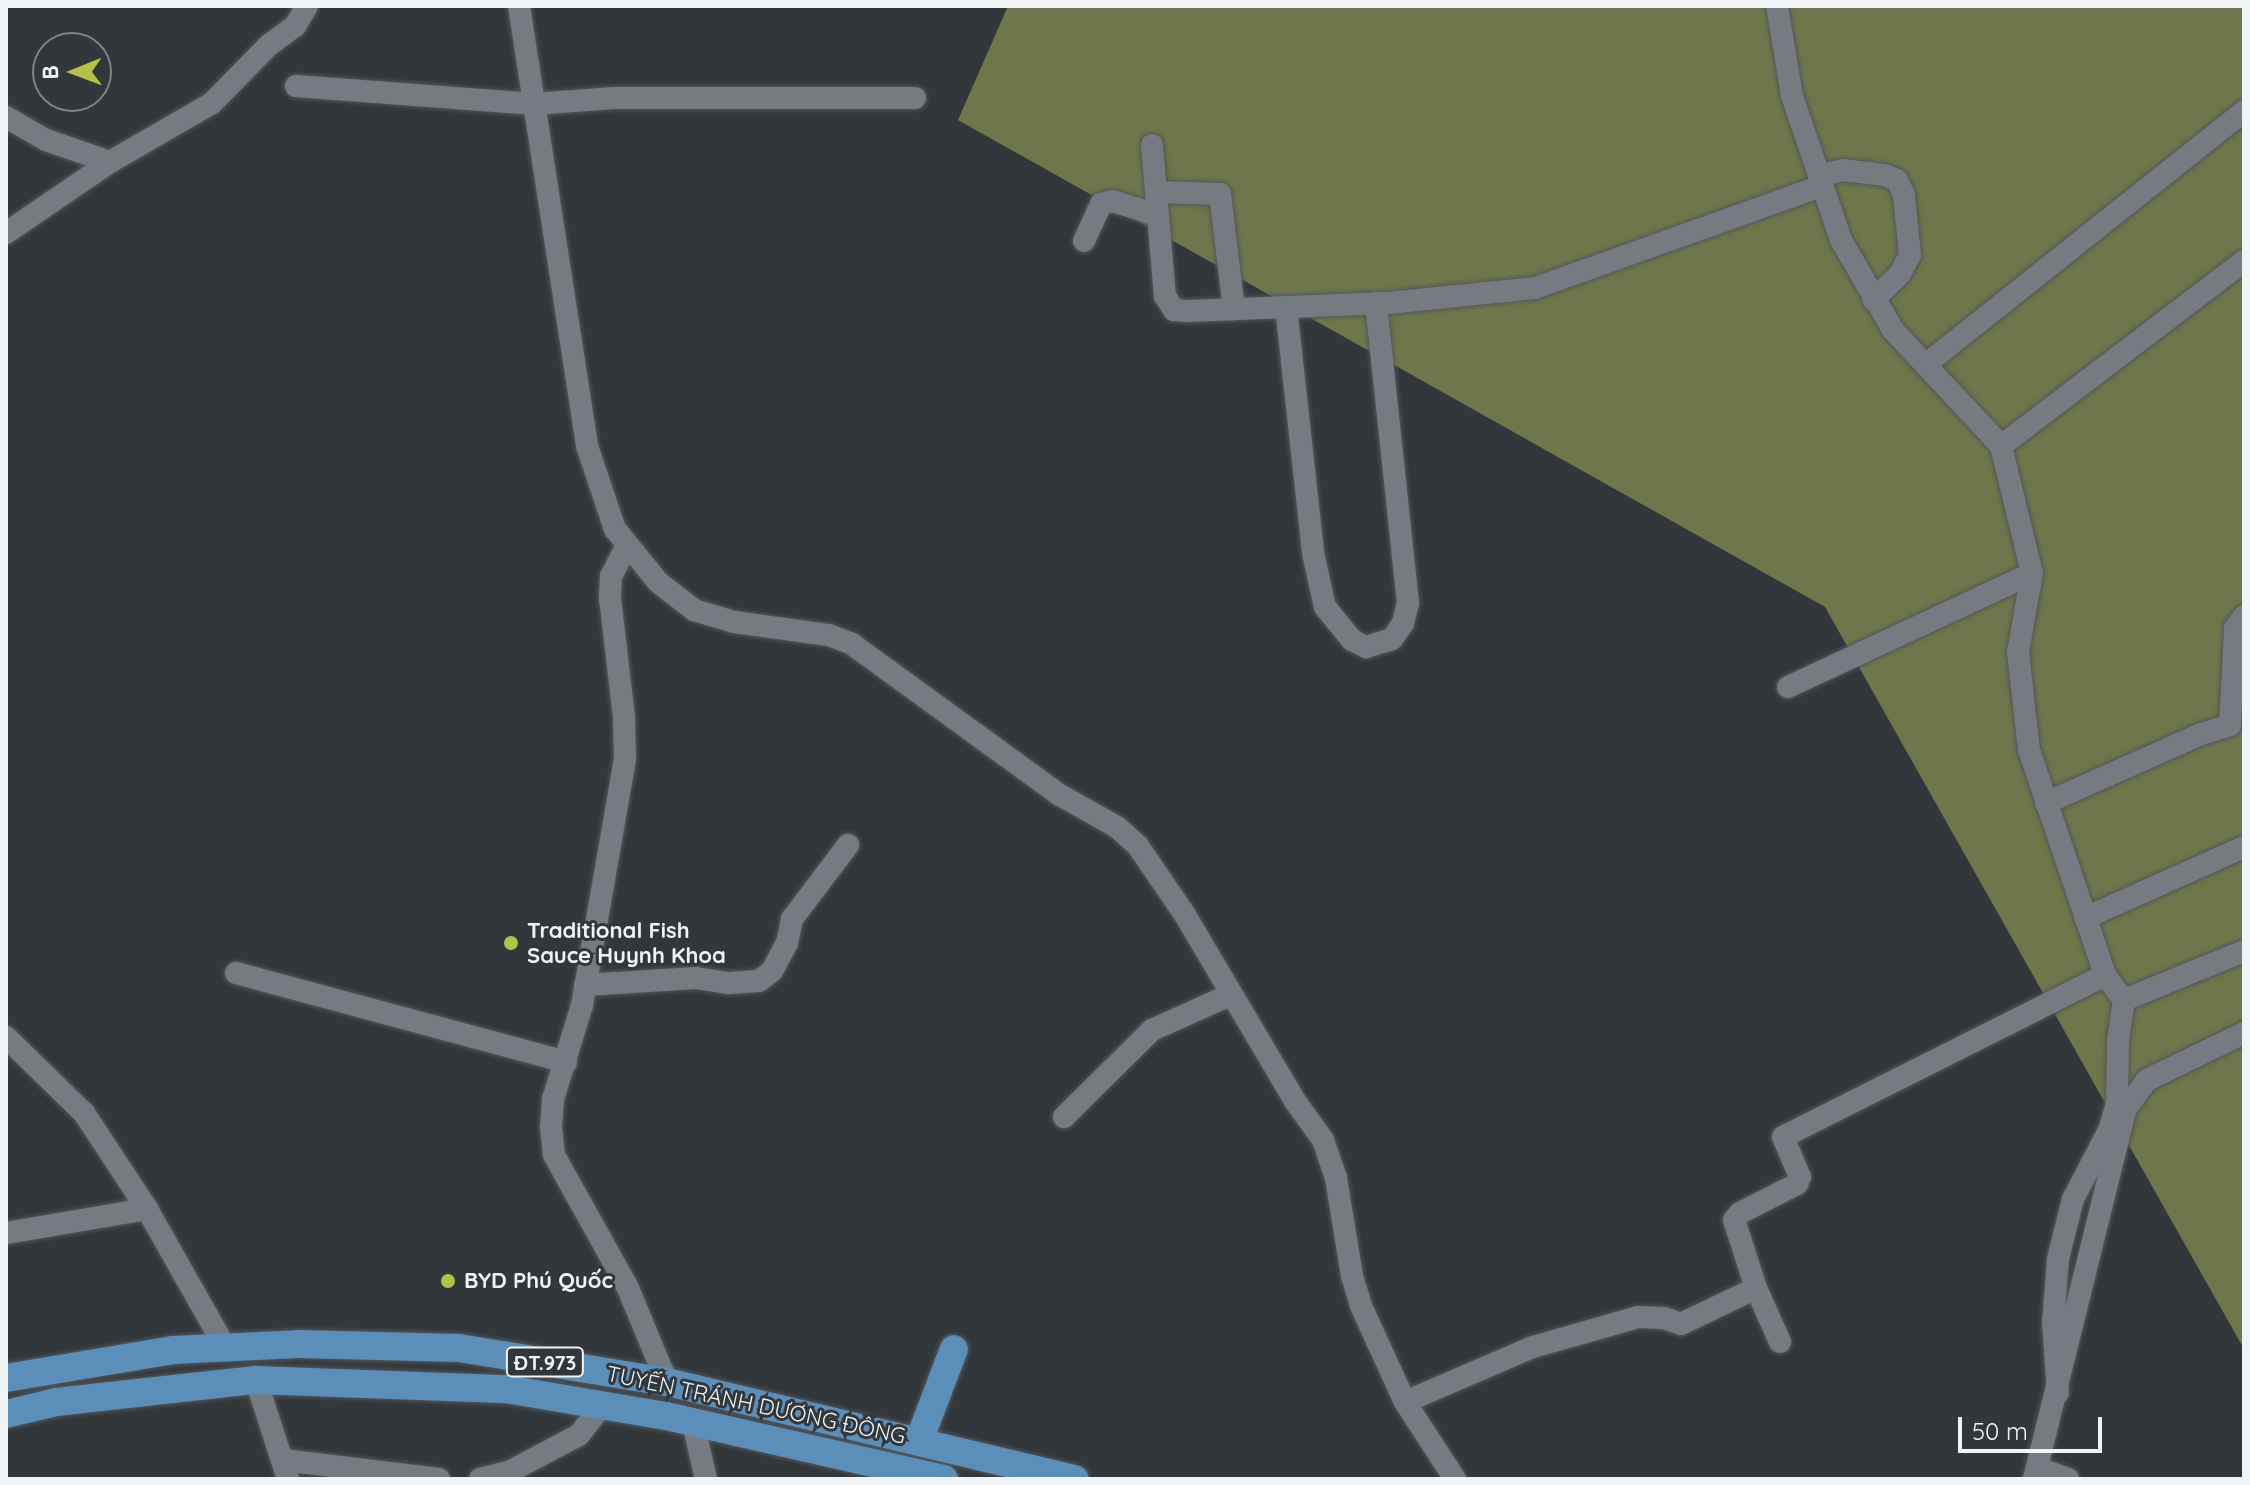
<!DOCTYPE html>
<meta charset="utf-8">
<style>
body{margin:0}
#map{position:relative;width:2250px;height:1485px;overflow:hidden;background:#32373c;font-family:Quicksand,sans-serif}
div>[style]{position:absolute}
.forest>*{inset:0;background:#70764b}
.roads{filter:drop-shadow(0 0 2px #52565a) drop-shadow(0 0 2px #52565a)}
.minor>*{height:22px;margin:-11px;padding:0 11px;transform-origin:11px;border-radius:11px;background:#757b81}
.major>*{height:28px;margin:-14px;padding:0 14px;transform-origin:14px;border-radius:14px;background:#5b8eb9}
.dots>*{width:22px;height:22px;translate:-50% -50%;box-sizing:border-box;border:4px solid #32373c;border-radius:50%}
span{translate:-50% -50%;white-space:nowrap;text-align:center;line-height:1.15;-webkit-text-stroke:6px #32373c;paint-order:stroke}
.shield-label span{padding:2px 6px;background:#32373c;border:2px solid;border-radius:6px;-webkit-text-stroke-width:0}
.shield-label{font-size:20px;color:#f0f4f7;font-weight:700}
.poi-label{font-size:22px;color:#f0f4f7;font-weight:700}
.left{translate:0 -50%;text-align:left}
.street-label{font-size:22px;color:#f0f4f7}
.frame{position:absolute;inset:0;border:8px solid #f0f4f7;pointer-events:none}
.north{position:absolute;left:32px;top:32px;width:80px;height:80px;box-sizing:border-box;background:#32373c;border:2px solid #7e8387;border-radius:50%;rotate:269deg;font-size:22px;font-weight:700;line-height:32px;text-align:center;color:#f0f4f7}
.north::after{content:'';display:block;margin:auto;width:28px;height:36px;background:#b6c148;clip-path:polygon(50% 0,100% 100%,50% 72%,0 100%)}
.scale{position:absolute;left:1958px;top:1417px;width:144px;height:36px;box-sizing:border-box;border:4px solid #f0f4f7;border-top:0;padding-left:10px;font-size:24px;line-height:28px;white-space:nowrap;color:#f0f4f7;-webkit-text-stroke:6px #32373c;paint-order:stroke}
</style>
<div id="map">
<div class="forest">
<i style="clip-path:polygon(1008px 6px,2244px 6px,2244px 1349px,1825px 607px,958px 120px)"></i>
</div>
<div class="roads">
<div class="minor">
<i style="left:519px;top:6px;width:445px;rotate:81.2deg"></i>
<i style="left:587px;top:446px;width:88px;rotate:71.4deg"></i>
<i style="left:615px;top:529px;width:68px;rotate:50.9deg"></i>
<i style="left:658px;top:582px;width:46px;rotate:37.9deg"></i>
<i style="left:694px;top:610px;width:42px;rotate:16.7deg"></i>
<i style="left:734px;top:622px;width:96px;rotate:7.8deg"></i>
<i style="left:829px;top:635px;width:25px;rotate:21deg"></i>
<i style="left:852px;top:644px;width:257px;rotate:36deg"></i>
<i style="left:1060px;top:795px;width:65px;rotate:29.3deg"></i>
<i style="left:1117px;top:827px;width:28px;rotate:42deg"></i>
<i style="left:1138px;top:846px;width:83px;rotate:55.7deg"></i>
<i style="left:1185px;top:915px;width:216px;rotate:59.4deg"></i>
<i style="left:1295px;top:1101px;width:48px;rotate:54.3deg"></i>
<i style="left:1323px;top:1140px;width:40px;rotate:71.1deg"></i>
<i style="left:1336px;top:1178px;width:99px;rotate:80.7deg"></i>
<i style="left:1352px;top:1276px;width:31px;rotate:73deg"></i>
<i style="left:1361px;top:1306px;width:106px;rotate:65.4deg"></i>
<i style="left:1405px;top:1402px;width:92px;rotate:57deg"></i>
<i style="left:1777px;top:6px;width:91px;rotate:80.5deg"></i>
<i style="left:1792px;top:96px;width:152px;rotate:71.2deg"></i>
<i style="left:1841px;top:240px;width:104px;rotate:60deg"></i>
<i style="left:1893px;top:330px;width:158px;rotate:47deg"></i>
<i style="left:2001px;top:446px;width:131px;rotate:76.3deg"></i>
<i style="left:2032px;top:573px;width:80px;rotate:100deg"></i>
<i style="left:2018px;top:652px;width:99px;rotate:83.6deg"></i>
<i style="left:2029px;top:750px;width:237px;rotate:71.3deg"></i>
<i style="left:2105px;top:975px;width:31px;rotate:53deg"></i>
<i style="left:2124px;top:1000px;width:40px;rotate:98.5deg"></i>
<i style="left:2118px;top:1040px;width:63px;rotate:90.9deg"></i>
<i style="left:2117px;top:1103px;width:26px;rotate:106deg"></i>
<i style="left:2110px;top:1128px;width:80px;rotate:117.5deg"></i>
<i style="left:2073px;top:1199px;width:62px;rotate:104deg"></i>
<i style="left:2058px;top:1259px;width:63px;rotate:94.5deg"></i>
<i style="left:2053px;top:1322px;width:71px;rotate:86deg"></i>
<i style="left:296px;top:86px;width:239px;rotate:4.3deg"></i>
<i style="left:534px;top:104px;width:80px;rotate:-4.3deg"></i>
<i style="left:614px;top:98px;width:301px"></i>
<i style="left:6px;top:117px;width:46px;rotate:29.9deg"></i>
<i style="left:46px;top:140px;width:68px;rotate:19deg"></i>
<i style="left:1152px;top:145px;width:152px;rotate:85.1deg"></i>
<i style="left:1165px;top:296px;width:17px;rotate:57deg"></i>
<i style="left:1174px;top:310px;width:14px;rotate:4deg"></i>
<i style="left:1188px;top:311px;width:200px;rotate:-2.3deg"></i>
<i style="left:1388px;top:303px;width:148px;rotate:-5.8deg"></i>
<i style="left:1535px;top:288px;width:305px;rotate:-19.6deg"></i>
<i style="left:1819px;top:176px;width:25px;rotate:-14deg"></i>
<i style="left:1843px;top:170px;width:42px;rotate:6.8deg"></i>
<i style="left:1885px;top:175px;width:13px;rotate:23deg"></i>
<i style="left:1897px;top:180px;width:17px;rotate:65deg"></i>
<i style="left:1904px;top:195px;width:60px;rotate:84.3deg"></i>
<i style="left:1910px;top:255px;width:21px;rotate:118deg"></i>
<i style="left:1900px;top:274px;width:37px;rotate:136deg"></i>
<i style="left:1156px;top:192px;width:64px;rotate:1.8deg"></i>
<i style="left:1220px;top:194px;width:116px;rotate:83.1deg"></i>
<i style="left:6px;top:233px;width:126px;rotate:-34.3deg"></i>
<i style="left:110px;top:162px;width:118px;rotate:-30deg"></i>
<i style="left:212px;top:103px;width:81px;rotate:-45.5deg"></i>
<i style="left:269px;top:45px;width:32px;rotate:-36deg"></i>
<i style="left:295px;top:26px;width:23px;rotate:-59deg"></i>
<i style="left:1084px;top:241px;width:41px;rotate:-65.3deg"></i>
<i style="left:1101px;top:204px;width:12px;rotate:-14deg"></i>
<i style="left:1113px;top:201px;width:46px;rotate:17.7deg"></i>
<i style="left:1286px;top:307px;width:247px;rotate:83.7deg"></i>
<i style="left:1313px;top:553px;width:55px;rotate:77.5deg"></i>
<i style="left:1325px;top:607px;width:43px;rotate:50.7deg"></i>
<i style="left:1352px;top:640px;width:16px;rotate:27deg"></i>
<i style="left:1366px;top:647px;width:27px;rotate:-17deg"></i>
<i style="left:1392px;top:639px;width:19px;rotate:-55deg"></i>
<i style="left:1403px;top:623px;width:21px;rotate:-76deg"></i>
<i style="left:1408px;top:603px;width:302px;rotate:-96.1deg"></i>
<i style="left:1925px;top:365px;width:408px;rotate:-38.5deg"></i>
<i style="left:2001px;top:446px;width:305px;rotate:-37.3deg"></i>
<i style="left:627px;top:545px;width:35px;rotate:117deg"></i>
<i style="left:611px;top:576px;width:22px;rotate:93deg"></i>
<i style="left:610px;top:598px;width:121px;rotate:83.3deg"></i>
<i style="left:624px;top:718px;width:41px;rotate:88.6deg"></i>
<i style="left:625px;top:759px;width:250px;rotate:99.9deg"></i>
<i style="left:582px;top:1005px;width:98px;rotate:107.1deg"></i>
<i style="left:553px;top:1099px;width:28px;rotate:94deg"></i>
<i style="left:551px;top:1127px;width:28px;rotate:84deg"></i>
<i style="left:554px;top:1155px;width:150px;rotate:60.9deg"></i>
<i style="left:627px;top:1286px;width:104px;rotate:67.4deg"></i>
<i style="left:1788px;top:687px;width:269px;rotate:-25deg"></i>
<i style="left:2046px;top:803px;width:170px;rotate:-24deg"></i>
<i style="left:2201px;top:734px;width:30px;rotate:-17deg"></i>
<i style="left:2230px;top:725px;width:97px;rotate:-87deg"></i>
<i style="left:2235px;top:628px;width:15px;rotate:-53deg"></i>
<i style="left:2085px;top:918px;width:174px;rotate:-24.1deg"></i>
<i style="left:236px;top:973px;width:342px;rotate:15.1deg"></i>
<i style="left:585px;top:985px;width:111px;rotate:-3.6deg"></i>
<i style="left:696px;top:978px;width:33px;rotate:9deg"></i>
<i style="left:729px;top:983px;width:30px;rotate:-4deg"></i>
<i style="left:759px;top:981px;width:16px;rotate:-38deg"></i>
<i style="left:772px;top:971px;width:32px;rotate:-62deg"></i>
<i style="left:787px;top:943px;width:25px;rotate:-78deg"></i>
<i style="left:792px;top:919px;width:93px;rotate:-52.9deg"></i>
<i style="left:2124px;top:1000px;width:130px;rotate:-22.2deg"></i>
<i style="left:6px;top:1037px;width:109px;rotate:44.3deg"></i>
<i style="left:84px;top:1113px;width:115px;rotate:56.7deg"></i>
<i style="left:147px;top:1209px;width:159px;rotate:60.5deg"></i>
<i style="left:1064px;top:1117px;width:124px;rotate:-44.7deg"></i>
<i style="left:1152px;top:1030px;width:85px;rotate:-24.2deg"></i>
<i style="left:6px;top:1233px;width:143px;rotate:-9.7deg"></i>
<i style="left:1756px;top:1288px;width:59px;rotate:66deg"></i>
<i style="left:256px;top:1380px;width:104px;rotate:72.1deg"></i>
<i style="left:1405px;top:1402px;width:139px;rotate:-23.3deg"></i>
<i style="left:1533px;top:1347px;width:109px;rotate:-15.9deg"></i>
<i style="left:1638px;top:1317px;width:26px;rotate:2deg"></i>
<i style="left:1664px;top:1318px;width:18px;rotate:19deg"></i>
<i style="left:1681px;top:1324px;width:83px;rotate:-25.6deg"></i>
<i style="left:1756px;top:1288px;width:71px;rotate:-107.9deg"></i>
<i style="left:1734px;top:1220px;width:9px;rotate:-49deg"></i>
<i style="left:1740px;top:1213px;width:64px;rotate:-27deg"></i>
<i style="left:1797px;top:1184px;width:8px;rotate:-67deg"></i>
<i style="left:1800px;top:1177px;width:43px;rotate:-113deg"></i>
<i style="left:1783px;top:1137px;width:360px;rotate:-26.7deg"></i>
<i style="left:693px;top:1423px;width:57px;rotate:76.9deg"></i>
<i style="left:283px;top:1460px;width:157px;rotate:6.9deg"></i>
<i style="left:2038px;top:1468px;width:32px;rotate:20deg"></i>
<i style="left:480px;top:1479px;width:30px;rotate:-14deg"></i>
<i style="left:509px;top:1472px;width:79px;rotate:-27.9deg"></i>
<i style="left:579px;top:1435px;width:39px;rotate:-52deg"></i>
<i style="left:2034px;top:1479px;width:380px;rotate:-76.1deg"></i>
<i style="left:2125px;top:1110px;width:37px;rotate:-54deg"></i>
<i style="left:2147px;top:1080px;width:108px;rotate:-25.9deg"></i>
</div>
<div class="major">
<i style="left:6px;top:1378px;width:169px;rotate:-9.5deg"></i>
<i style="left:173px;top:1350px;width:125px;rotate:-2.7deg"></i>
<i style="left:298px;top:1344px;width:161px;rotate:1.4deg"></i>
<i style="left:459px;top:1348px;width:211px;rotate:9.3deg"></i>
<i style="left:667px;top:1382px;width:419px;rotate:13.4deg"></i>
<i style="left:6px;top:1414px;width:51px;rotate:-13.5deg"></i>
<i style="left:56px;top:1402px;width:201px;rotate:-6.3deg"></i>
<i style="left:256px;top:1380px;width:250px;rotate:2.1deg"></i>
<i style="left:506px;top:1389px;width:162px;rotate:9.6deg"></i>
<i style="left:666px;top:1416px;width:285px;rotate:12.8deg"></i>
<i style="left:919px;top:1441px;width:98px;rotate:-69.2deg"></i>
</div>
</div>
<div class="dots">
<i style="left:511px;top:943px;background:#b6c148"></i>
<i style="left:448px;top:1281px;background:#b6c148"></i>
</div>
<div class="shield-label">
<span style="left:545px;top:1362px">ĐT.973</span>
</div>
<div class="poi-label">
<span class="left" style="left:527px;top:943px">Traditional Fish<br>Sauce Huynh Khoa</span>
<span class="left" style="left:464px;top:1281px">BYD Phú Quốc</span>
</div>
<div class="street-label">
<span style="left:756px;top:1405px;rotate:12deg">TUYẾN TRÁNH DƯƠNG ĐÔNG</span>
</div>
<div class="frame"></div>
<div class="north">B</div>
<div class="scale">50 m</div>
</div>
